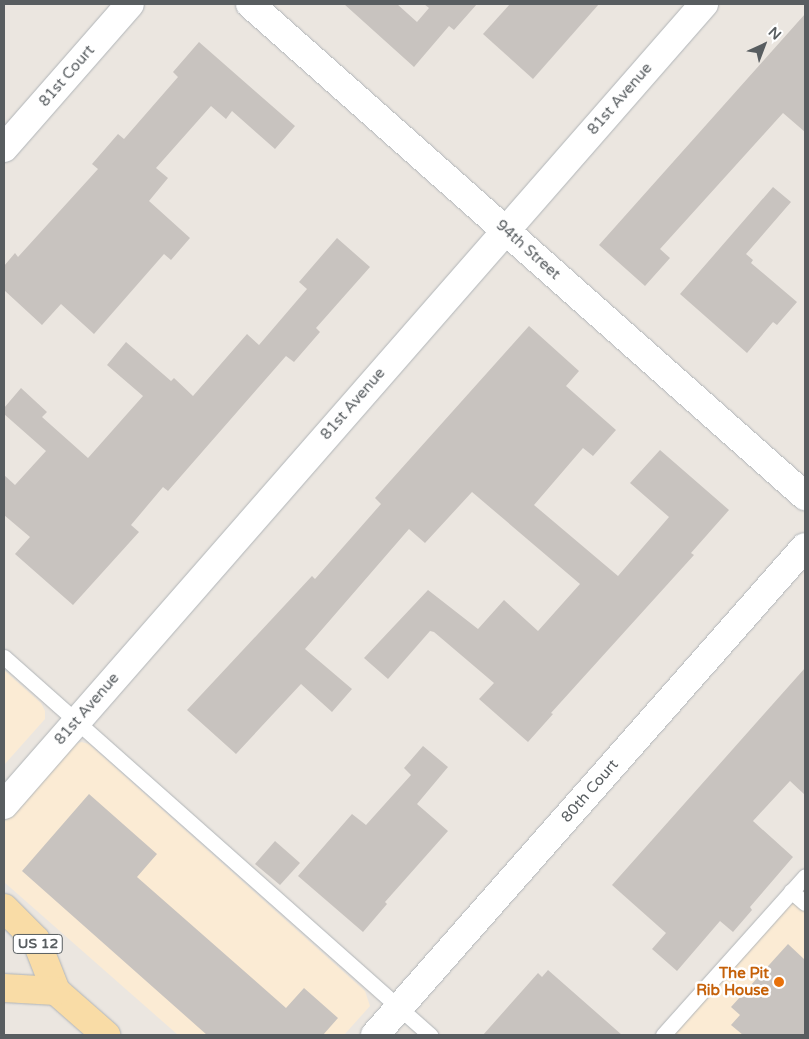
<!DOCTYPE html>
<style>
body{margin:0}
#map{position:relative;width:809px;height:1039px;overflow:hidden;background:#ebe6e0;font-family:"Varela Round",sans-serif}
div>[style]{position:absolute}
.commercial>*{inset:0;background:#fbebd4}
.building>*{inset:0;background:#c8c3bf}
.roads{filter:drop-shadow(0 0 1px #b0b4b7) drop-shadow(0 0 1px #b0b4b7)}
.service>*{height:15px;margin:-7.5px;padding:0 7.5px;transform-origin:7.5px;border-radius:7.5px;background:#fff}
.minor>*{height:28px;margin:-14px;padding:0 14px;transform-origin:14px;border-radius:14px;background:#fff}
.primary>*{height:28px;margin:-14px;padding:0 14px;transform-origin:14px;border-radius:14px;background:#f9dca6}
.dots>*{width:14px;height:14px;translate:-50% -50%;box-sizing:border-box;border:2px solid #fff;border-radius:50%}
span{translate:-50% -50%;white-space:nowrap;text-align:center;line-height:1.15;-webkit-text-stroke:5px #fff;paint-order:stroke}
.shield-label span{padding:1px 4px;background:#fff;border:1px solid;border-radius:4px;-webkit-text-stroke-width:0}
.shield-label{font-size:14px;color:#585d60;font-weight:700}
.street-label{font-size:15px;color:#585d60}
.food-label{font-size:15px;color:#c56008;font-weight:700}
.right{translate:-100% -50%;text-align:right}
.frame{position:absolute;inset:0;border:5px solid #585d60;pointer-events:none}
.north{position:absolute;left:739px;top:20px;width:50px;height:50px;-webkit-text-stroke:4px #fff;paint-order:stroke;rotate:43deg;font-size:14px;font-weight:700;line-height:20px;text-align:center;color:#585d60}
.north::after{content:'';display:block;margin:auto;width:18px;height:22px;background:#585d60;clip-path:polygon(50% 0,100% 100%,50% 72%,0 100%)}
</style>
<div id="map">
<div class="commercial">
<i style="clip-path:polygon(4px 670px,41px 703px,45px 711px,45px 719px,4px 765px)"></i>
<i style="clip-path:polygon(81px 742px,89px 744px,365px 991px,370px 1006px,344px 1035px,178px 1035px,4px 882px,4px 822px,73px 745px)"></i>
<i style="clip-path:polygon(805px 886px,805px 1035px,673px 1035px)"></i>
</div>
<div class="building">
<i style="clip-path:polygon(344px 4px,397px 4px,417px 22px,429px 8px,424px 4px,477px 4px,454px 30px,449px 26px,414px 67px)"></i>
<i style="clip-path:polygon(510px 4px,599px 4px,533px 79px,483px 34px)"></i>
<i style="clip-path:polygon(805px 14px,805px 132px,783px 113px,660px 249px,670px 258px,645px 286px,599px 245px)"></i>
<i style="clip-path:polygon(199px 42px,295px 126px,275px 149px,232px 111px,226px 119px,211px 106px,156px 168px,168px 178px,149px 201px,190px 238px,171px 260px,164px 254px,94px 334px,61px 304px,42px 325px,4px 290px,4px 266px,15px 253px,18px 257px,98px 169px,92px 164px,118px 134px,124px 139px,178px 77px,173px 72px)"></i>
<i style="clip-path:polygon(773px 187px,791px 202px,746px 254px,753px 260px,751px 263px,797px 302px,777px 325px,773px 322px,747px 353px,680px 294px)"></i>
<i style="clip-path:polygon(337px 238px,370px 267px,316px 328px,320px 332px,294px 362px,286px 356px,168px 491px,163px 487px,131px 525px,139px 532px,73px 605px,15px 554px,30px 537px,4px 515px,4px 475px,15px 485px,46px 451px,4px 414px,4px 408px,21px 388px,47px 412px,42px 417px,88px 458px,143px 396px,107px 365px,126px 342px,171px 381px,174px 378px,193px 396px,247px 334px,259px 345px,307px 289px,299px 282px)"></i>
<i style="clip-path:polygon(529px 326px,579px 371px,566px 386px,616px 430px,593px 456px,583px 448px,534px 505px,618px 576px,669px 517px,630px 483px,660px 450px,729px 510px,691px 553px,694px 555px,551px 713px,553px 714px,528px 742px,479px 699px,494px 683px,434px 632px,430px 631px,388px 679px,364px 658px,428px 590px,478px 629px,504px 600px,538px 631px,580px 584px,472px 492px,425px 543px,409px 529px,305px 649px,352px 689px,332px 712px,301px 684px,236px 754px,187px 710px,312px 576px,315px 579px,381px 504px,375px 498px)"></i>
<i style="clip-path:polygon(805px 668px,805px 795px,790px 781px,753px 821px,793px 857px,750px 907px,752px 910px,733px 932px,720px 921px,677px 971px,652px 949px,666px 933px,612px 885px)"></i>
<i style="clip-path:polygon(423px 746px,448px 767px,417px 804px,448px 831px,385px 902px,387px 904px,363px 932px,298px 876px,352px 814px,366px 825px,411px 775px,404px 768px)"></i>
<i style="clip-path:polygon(89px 794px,157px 854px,137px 877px,286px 1008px,304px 988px,338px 1018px,323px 1035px,207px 1035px,22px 871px)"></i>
<i style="clip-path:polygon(275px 841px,300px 863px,280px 885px,255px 864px)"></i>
<i style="clip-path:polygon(788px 944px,805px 960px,805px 1035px,743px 1035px,731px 1025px,740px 1015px,731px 1007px)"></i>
<i style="clip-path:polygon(548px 970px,622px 1035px,483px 1035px,538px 973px,542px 977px)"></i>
</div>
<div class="roads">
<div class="service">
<i style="left:4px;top:657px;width:570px;rotate:41.58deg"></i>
<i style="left:791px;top:891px;width:18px;rotate:41deg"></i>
<i style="left:663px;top:1035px;width:213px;rotate:-48.2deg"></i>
</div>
<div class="minor">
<i style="left:250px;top:4px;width:742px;rotate:41.56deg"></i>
<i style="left:4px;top:148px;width:191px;rotate:-48.8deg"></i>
<i style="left:4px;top:805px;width:1064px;rotate:-48.85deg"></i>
<i style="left:375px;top:1035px;width:650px;rotate:-48.62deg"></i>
</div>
<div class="primary">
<i style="left:4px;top:908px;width:45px;rotate:45deg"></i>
<i style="left:36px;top:940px;width:55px;rotate:68.6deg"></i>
<i style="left:56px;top:991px;width:67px;rotate:41.3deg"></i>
<i style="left:4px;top:988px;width:52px;rotate:3.3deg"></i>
</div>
</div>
<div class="dots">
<i style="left:779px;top:982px;background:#e8710a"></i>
</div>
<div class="shield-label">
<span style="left:38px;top:944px">US 12</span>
</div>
<div class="street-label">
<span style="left:67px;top:76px;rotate:-49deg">81st Court</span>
<span style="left:620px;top:99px;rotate:-49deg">81st Avenue</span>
<span style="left:528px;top:250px;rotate:42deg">94th Street</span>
<span style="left:353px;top:404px;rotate:-49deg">81st Avenue</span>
<span style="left:87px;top:709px;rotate:-49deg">81st Avenue</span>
<span style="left:590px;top:791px;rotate:-49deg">80th Court</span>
</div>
<div class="food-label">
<span class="right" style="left:769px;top:982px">The Pit<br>Rib House</span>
</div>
<div class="frame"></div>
<div class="north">N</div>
</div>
